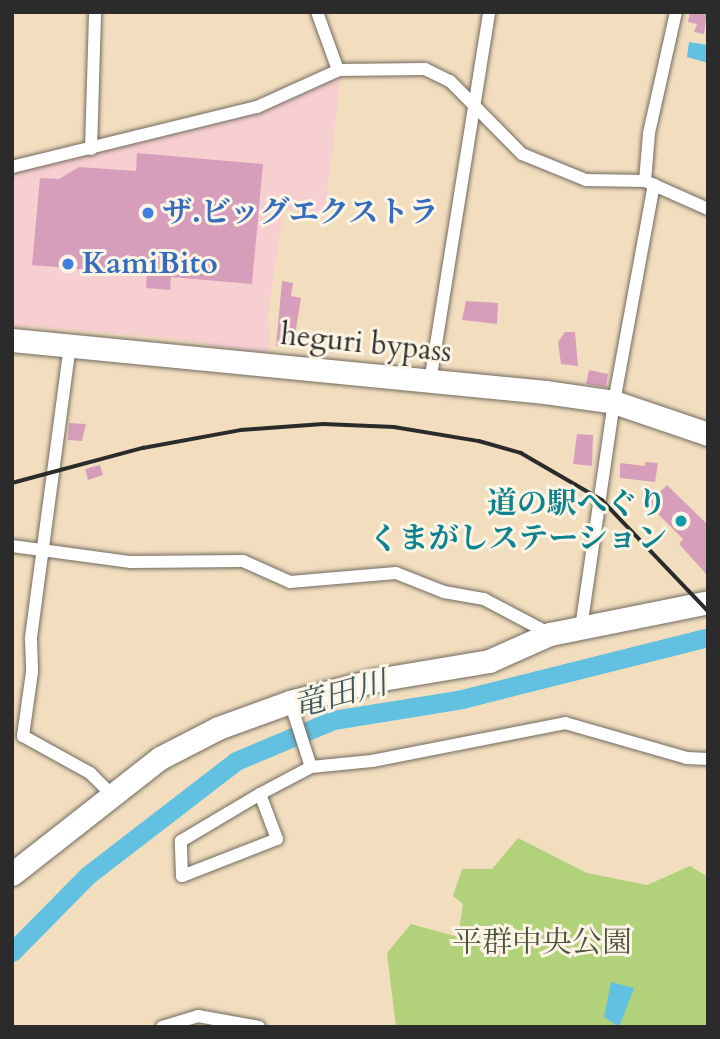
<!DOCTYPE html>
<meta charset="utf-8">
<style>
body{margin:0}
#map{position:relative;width:720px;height:1039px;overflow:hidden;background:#f2debf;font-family:Cardo,"Noto Serif JP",serif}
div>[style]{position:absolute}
.built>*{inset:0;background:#f7cfd0}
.green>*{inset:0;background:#b1d27a}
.water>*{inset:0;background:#62c1e0}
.river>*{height:19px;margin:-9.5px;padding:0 9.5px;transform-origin:9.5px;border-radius:9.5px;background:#62c1e0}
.building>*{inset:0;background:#d79ebb}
.roads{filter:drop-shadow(0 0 2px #716a5f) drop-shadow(0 0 2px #716a5f)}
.street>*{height:12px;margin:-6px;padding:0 6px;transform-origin:6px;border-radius:6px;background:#fff}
.highway>*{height:23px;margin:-11.5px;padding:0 11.5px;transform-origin:11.5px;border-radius:11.5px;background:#fff}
.rail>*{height:3.5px;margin:-1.75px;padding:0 1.75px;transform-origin:1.75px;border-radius:1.75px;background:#2b2b2b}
.dots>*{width:19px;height:19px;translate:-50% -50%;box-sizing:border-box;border:4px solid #fcf5e5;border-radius:50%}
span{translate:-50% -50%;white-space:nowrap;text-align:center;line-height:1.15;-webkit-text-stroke:6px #fcf5e5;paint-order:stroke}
.shop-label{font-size:30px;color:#366cbe;font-weight:700}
.left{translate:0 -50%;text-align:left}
.street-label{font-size:30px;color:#2b2b2b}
.culture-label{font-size:30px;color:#0d838f;font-weight:700}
.right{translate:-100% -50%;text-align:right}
.park-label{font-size:30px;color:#4c553f}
.water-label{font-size:32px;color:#3c5861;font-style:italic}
.frame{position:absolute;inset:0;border:14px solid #2b2b2b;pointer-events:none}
</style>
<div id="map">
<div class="built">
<i style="clip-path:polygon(341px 75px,324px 219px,284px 208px,268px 313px,269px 354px,167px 338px,12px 325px,12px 173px,234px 120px)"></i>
</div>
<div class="green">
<i style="clip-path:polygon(518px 838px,587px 873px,647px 885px,690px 866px,708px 877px,708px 1027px,396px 1027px,387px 953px,411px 924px,458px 937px,463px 904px,453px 896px,462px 869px,492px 869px)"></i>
</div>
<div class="water">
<i style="clip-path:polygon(689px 42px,708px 45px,708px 63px,687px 57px)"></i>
<i style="clip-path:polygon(611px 982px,634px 988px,619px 1027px,604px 1017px)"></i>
</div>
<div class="river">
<i style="left:12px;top:952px;width:108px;rotate:-45.4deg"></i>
<i style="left:88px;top:875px;width:187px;rotate:-37.6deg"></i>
<i style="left:236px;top:761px;width:105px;rotate:-22.9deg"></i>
<i style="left:333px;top:720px;width:131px;rotate:-9.2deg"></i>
<i style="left:462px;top:699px;width:254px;rotate:-14.1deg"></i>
</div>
<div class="building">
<i style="clip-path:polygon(690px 12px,707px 12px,704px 34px,694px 32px,697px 24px,688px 22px)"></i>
<i style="clip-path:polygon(137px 153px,263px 164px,252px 284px,171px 277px,170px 290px,146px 288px,147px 275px,32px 265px,40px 178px,59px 179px,79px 167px,136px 171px)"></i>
<i style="clip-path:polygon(282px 281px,293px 283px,291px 296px,301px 298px,293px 348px,276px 346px)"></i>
<i style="clip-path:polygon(466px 301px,498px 303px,497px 324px,462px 320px)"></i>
<i style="clip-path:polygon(565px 332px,575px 332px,578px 366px,561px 364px,558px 342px)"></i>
<i style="clip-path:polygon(589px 370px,608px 374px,606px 387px,586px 384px)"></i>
<i style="clip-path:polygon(69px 423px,86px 424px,82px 441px,68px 440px)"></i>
<i style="clip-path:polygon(577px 434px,593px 435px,592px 466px,573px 464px)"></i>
<i style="clip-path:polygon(645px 462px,658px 463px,655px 482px,620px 478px,620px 463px,645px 466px)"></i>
<i style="clip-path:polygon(100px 465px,103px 475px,88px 480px,85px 469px)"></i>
<i style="clip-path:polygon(667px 485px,708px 525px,708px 576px,679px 544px,683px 539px,648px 504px)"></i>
</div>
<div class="roads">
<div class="street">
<i style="left:317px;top:12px;width:62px;rotate:70.1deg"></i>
<i style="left:338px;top:70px;width:87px;rotate:-0.7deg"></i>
<i style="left:425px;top:69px;width:28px;rotate:26deg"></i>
<i style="left:450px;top:81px;width:103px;rotate:45.4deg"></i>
<i style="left:522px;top:154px;width:69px;rotate:22.1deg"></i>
<i style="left:586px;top:180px;width:59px;rotate:1deg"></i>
<i style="left:645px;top:181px;width:69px;rotate:24deg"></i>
<i style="left:91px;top:149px;width:137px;rotate:-88.3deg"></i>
<i style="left:12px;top:167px;width:252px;rotate:-13.8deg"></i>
<i style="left:257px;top:107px;width:90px;rotate:-24.3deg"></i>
<i style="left:645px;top:181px;width:48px;rotate:-85.2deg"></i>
<i style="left:649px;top:133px;width:124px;rotate:-77.4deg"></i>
<i style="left:70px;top:345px;width:297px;rotate:97.6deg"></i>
<i style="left:31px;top:639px;width:33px;rotate:88deg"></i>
<i style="left:32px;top:672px;width:65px;rotate:98deg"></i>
<i style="left:23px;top:736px;width:77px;rotate:28.9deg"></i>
<i style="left:90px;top:773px;width:33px;rotate:45deg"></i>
<i style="left:430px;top:382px;width:375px;rotate:-80.9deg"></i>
<i style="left:12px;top:546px;width:120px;rotate:7.7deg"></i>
<i style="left:131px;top:562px;width:112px;rotate:-0.5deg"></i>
<i style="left:243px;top:561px;width:51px;rotate:24.1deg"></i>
<i style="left:290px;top:582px;width:106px;rotate:-4.9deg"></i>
<i style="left:396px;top:573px;width:52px;rotate:21.6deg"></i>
<i style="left:444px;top:592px;width:41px;rotate:9.9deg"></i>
<i style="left:484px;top:599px;width:75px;rotate:27.9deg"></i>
<i style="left:581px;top:628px;width:228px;rotate:-81.7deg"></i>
<i style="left:614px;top:402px;width:221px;rotate:-79.6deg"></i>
<i style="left:290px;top:702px;width:68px;rotate:72.1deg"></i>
<i style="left:260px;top:794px;width:48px;rotate:69.3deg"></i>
<i style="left:277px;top:839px;width:102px;rotate:158.7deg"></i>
<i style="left:182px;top:876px;width:35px;rotate:-92deg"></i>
<i style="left:181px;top:841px;width:92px;rotate:-30.7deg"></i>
<i style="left:260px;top:794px;width:58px;rotate:-27.9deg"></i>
<i style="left:311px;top:767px;width:61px;rotate:-5.6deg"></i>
<i style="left:372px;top:761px;width:197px;rotate:-11.1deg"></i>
<i style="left:565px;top:723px;width:127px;rotate:16deg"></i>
<i style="left:687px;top:758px;width:21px;rotate:3deg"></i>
<i style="left:162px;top:1027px;width:38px;rotate:-17deg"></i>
<i style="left:198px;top:1016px;width:62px;rotate:10.2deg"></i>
</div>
<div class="highway">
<i style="left:12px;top:340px;width:536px;rotate:5.57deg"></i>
<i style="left:545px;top:392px;width:70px;rotate:8.2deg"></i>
<i style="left:614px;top:402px;width:99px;rotate:18.8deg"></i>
<i style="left:12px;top:874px;width:188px;rotate:-38.1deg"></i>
<i style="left:160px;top:758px;width:65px;rotate:-27.3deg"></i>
<i style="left:218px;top:728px;width:77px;rotate:-19.9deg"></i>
<i style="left:290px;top:702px;width:89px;rotate:-14.3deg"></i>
<i style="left:376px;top:680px;width:115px;rotate:-9.5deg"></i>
<i style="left:489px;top:661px;width:67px;rotate:-23.9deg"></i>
<i style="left:550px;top:634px;width:161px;rotate:-11.4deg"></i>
</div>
</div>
<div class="rail">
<i style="left:12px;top:483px;width:136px;rotate:-15deg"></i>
<i style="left:143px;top:448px;width:100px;rotate:-10.4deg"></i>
<i style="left:241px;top:430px;width:82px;rotate:-4.2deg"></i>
<i style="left:323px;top:424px;width:71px;rotate:2.4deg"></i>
<i style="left:394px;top:427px;width:86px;rotate:9.4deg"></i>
<i style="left:479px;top:441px;width:44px;rotate:15.9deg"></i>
<i style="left:521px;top:453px;width:94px;rotate:30.1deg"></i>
<i style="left:602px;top:500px;width:153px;rotate:46.3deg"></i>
</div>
<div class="dots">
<i style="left:148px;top:213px;background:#3f7fe0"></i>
<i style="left:68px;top:264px;background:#3f7fe0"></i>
<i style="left:681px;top:521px;background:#0f9aa8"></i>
</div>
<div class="shop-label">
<span class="left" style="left:162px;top:213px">ザ.ビッグエクストラ</span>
<span class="left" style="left:82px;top:264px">KamiBito</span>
</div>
<div class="street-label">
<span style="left:366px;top:344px;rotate:6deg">heguri bypass</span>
</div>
<div class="culture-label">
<span class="right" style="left:667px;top:521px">道の駅へぐり<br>くまがしステーション</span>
</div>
<div class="park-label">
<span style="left:542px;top:943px">平群中央公園</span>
</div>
<div class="water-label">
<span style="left:340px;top:695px;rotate:-15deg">竜田川</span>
</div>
<div class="frame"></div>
</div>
